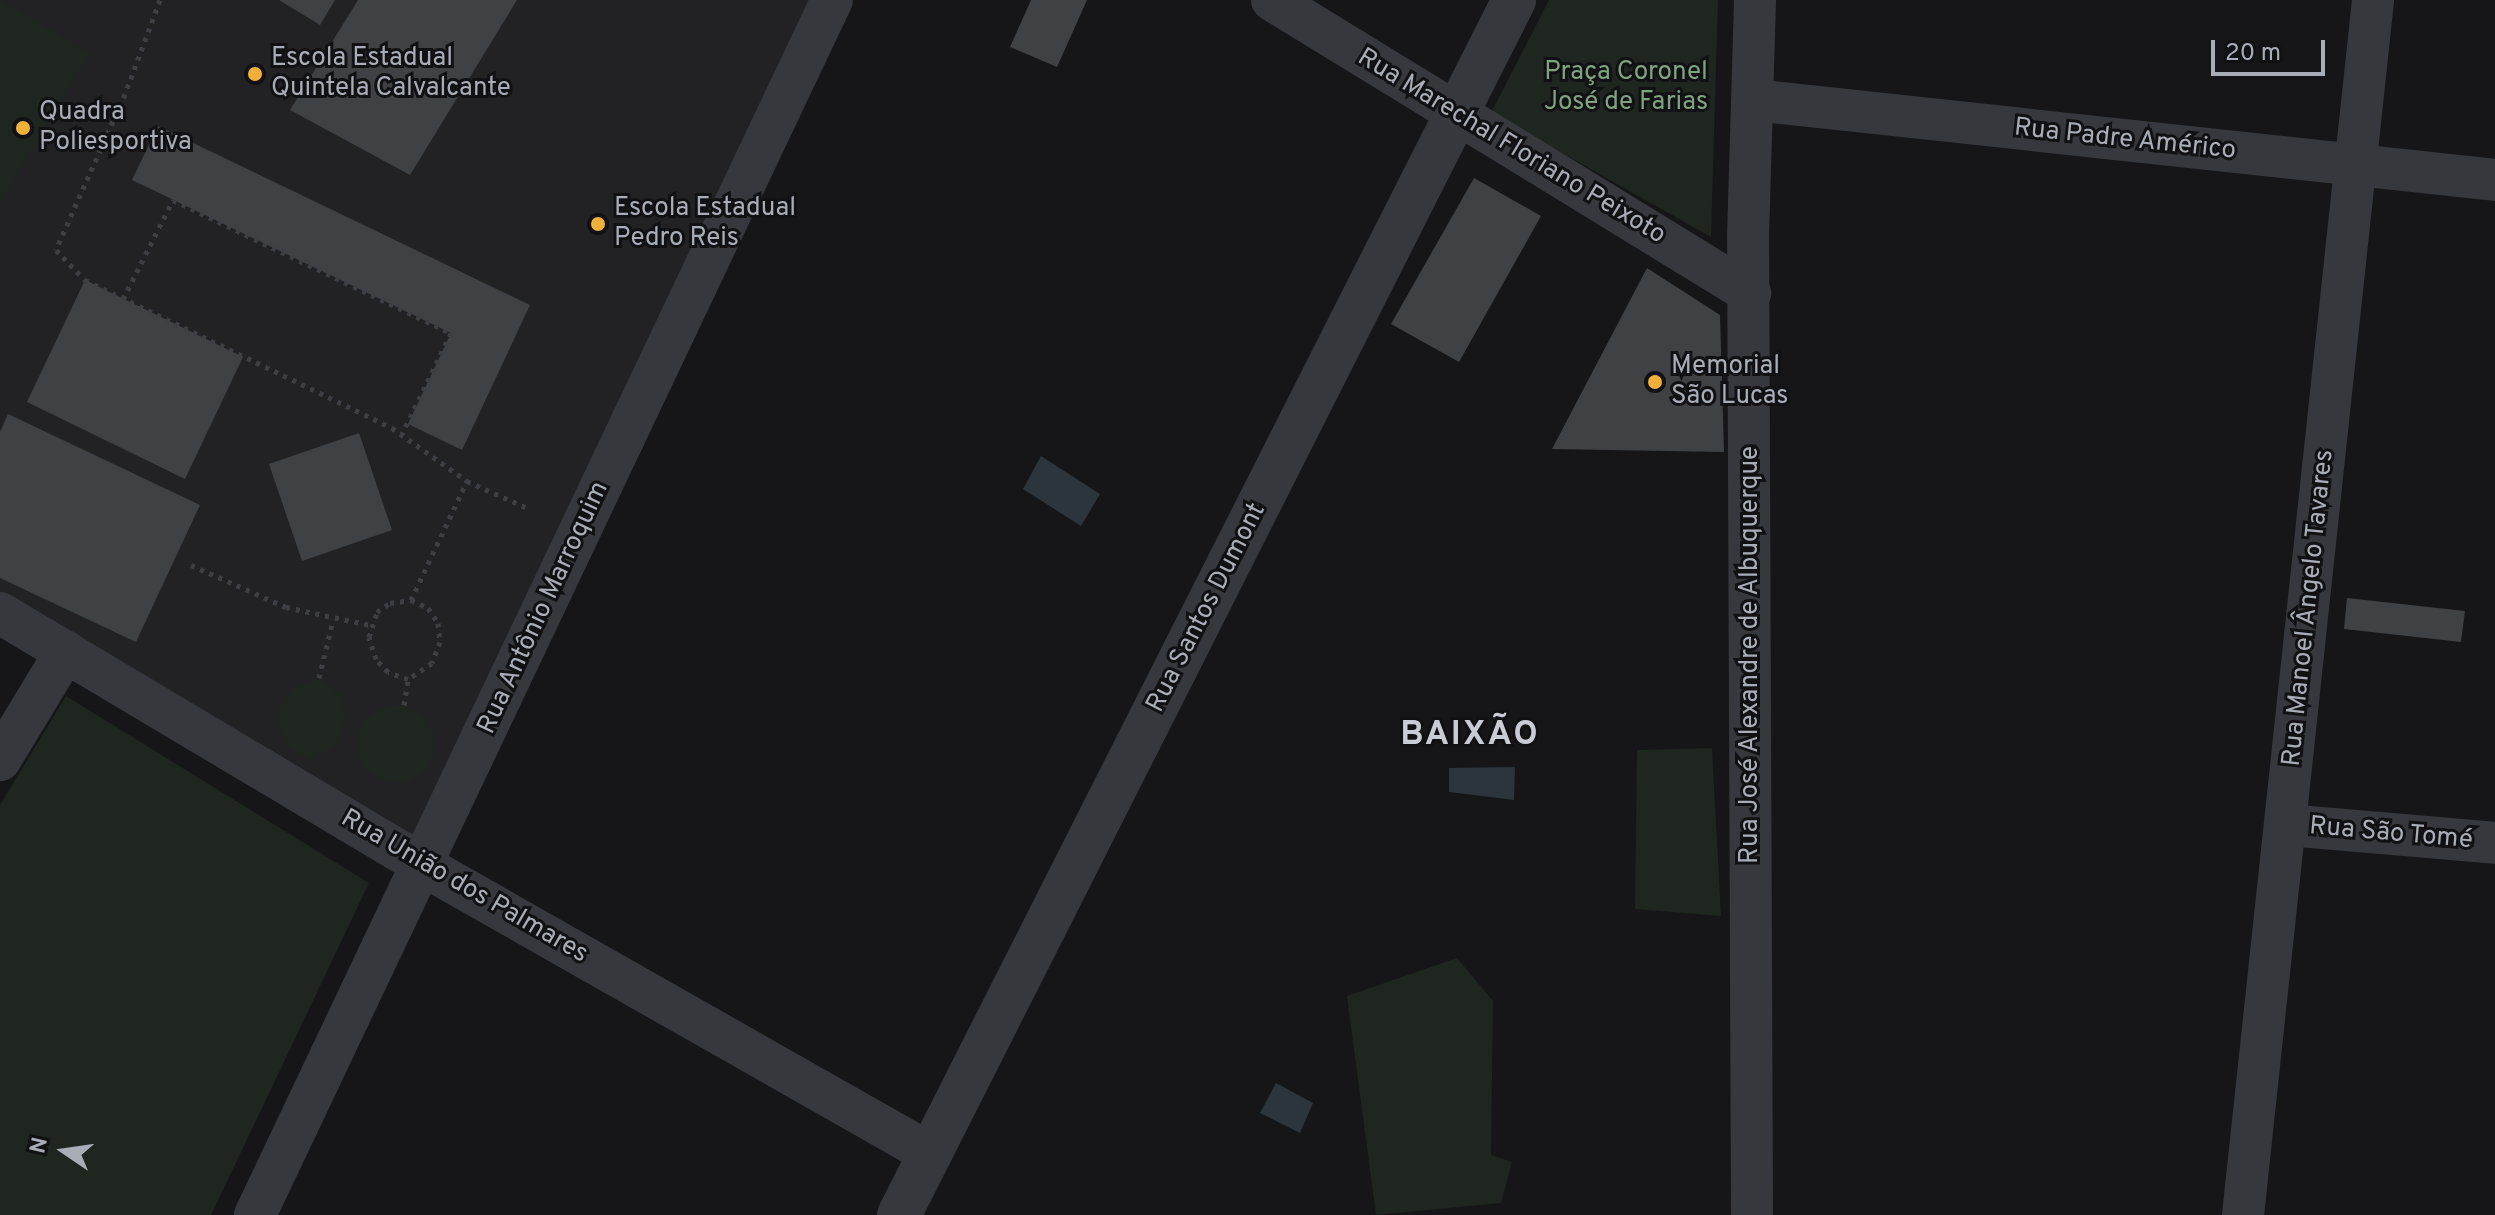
<!DOCTYPE html>
<meta charset="utf-8">
<style>
body{margin:0}
#map{position:relative;width:2495px;height:1215px;overflow:hidden;background:#161618;font-family:Overpass,sans-serif}
div>[style]{position:absolute}
.built>*{inset:0;background:#222225}
.green>*{inset:0;background:#1e261f}
.round{border-radius:50%}
.water>*{inset:0;background:#2c353c}
.building>*{inset:0;background:#404145}
.path>*{height:5px;margin-top:-2.5px;transform-origin:0;background:repeating-linear-gradient(90deg,#3d3f44 0 4px,transparent 0 10px)}
.minor>*{height:42px;margin:-21px;padding:0 21px;transform-origin:21px;border-radius:21px;background:#37383d}
.tertiary>*{height:44px;margin:-22px;padding:0 22px;transform-origin:22px;border-radius:22px;background:#37383d}
.dots>*{width:22px;height:22px;translate:-50% -50%;box-sizing:border-box;border:4px solid #111113;border-radius:50%}
span{translate:-50% -50%;white-space:nowrap;text-align:center;line-height:1.15;-webkit-text-stroke:6px #111113;paint-order:stroke}
.poi-label{font-size:26px;color:#a8adb8}
.left{translate:0 -50%;text-align:left}
.park-label{font-size:26px;color:#7fa381}
.street-label{font-size:26px;color:#a8adb8}
.district-label{font-size:34px;color:#c9ccd4;font-weight:700;letter-spacing:2px}
.north{position:absolute;left:24px;top:1111px;width:80px;height:80px;-webkit-text-stroke:6px #111113;paint-order:stroke;rotate:283deg;font-size:22px;font-weight:700;line-height:32px;text-align:center;color:#a8adb8}
.north::after{content:'';display:block;margin:auto;width:28px;height:36px;background:#a8adb8;clip-path:polygon(50% 0,100% 100%,50% 72%,0 100%)}
.scale{position:absolute;left:2211px;top:40px;width:114px;height:36px;box-sizing:border-box;border:4px solid #a8adb8;border-top:0;padding-left:10px;font-size:24px;line-height:28px;white-space:nowrap;color:#a8adb8;-webkit-text-stroke:6px #111113;paint-order:stroke}
</style>
<div id="map">
<div class="built">
<i style="clip-path:polygon(0 0,832px 0,422px 865px,0 613px)"></i>
</div>
<div class="green">
<i style="clip-path:polygon(0 0,90px 53px,0 204px)"></i>
<i style="clip-path:polygon(1549px 0,1718px 0,1711px 237px,1491px 113px)"></i>
<i style="clip-path:polygon(319px 678px,342px 696px,345px 717px,340px 742px,311px 760px,289px 749px,279px 727px,280px 706px,294px 687px)"></i>
<i style="clip-path:polygon(66px 696px,369px 883px,211px 1215px,0 1215px,0 805px)"></i>
<i class="round" style="left:357px;top:705px;width:78px;height:78px"></i>
<i style="clip-path:polygon(1712px 748px,1721px 916px,1635px 909px,1637px 750px)"></i>
<i style="clip-path:polygon(1457px 958px,1493px 1001px,1491px 1155px,1512px 1162px,1501px 1203px,1376px 1215px,1347px 996px)"></i>
</div>
<div class="water">
<i style="clip-path:polygon(1041px 456px,1100px 494px,1081px 526px,1023px 489px)"></i>
<i style="clip-path:polygon(1515px 767px,1514px 800px,1449px 792px,1449px 768px)"></i>
<i style="clip-path:polygon(1276px 1083px,1313px 1103px,1300px 1133px,1260px 1113px)"></i>
</div>
<div class="building">
<i style="clip-path:polygon(279px 0,335px 0,320px 25px)"></i>
<i style="clip-path:polygon(358px 0,517px 0,410px 175px,290px 110px)"></i>
<i style="clip-path:polygon(1031px 0,1087px 0,1057px 67px,1010px 47px)"></i>
<i style="clip-path:polygon(158px 126px,530px 305px,462px 450px,408px 424px,451px 333px,132px 180px)"></i>
<i style="clip-path:polygon(1474px 178px,1541px 216px,1459px 362px,1391px 324px)"></i>
<i style="clip-path:polygon(1647px 268px,1720px 315px,1724px 452px,1552px 449px)"></i>
<i style="clip-path:polygon(85px 280px,243px 357px,185px 479px,27px 402px)"></i>
<i style="clip-path:polygon(8px 414px,200px 505px,136px 642px,0 578px,0 432px)"></i>
<i style="clip-path:polygon(359px 433px,392px 530px,302px 561px,269px 464px)"></i>
<i style="clip-path:polygon(2347px 598px,2465px 611px,2461px 642px,2344px 629px)"></i>
</div>
<div class="path">
<i style="left:160px;top:0;width:100px;rotate:110.4deg"></i>
<i style="left:125px;top:94px;width:171px;rotate:113.9deg"></i>
<i style="left:56px;top:250px;width:42px;rotate:46deg"></i>
<i style="left:85px;top:280px;width:341px;rotate:25.7deg"></i>
<i style="left:392px;top:428px;width:92px;rotate:35.2deg"></i>
<i style="left:123px;top:299px;width:111px;rotate:-63.2deg"></i>
<i style="left:173px;top:200px;width:308px;rotate:25.6deg"></i>
<i style="left:451px;top:333px;width:112px;rotate:115.9deg"></i>
<i style="left:191px;top:565px;width:104px;rotate:23.9deg"></i>
<i style="left:286px;top:607px;width:86px;rotate:12.1deg"></i>
<i style="left:411px;top:600px;width:132px;rotate:-64.8deg"></i>
<i style="left:467px;top:481px;width:64px;rotate:24.1deg"></i>
<i style="left:319px;top:678px;width:60px;rotate:-76.4deg"></i>
<i style="left:404px;top:705px;width:26px;rotate:-81deg"></i>
<i style="left:408px;top:679px;width:21px;rotate:-161deg"></i>
<i style="left:388px;top:672px;width:18px;rotate:-133deg"></i>
<i style="left:376px;top:659px;width:23px;rotate:-108deg"></i>
<i style="left:369px;top:637px;width:26px;rotate:-72deg"></i>
<i style="left:377px;top:612px;width:16px;rotate:-35deg"></i>
<i style="left:390px;top:603px;width:21px;rotate:-8deg"></i>
<i style="left:411px;top:600px;width:19px;rotate:25deg"></i>
<i style="left:428px;top:608px;width:18px;rotate:56deg"></i>
<i style="left:438px;top:623px;width:19px;rotate:84deg"></i>
<i style="left:440px;top:642px;width:22px;rotate:111deg"></i>
<i style="left:432px;top:663px;width:29px;rotate:146deg"></i>
</div>
<div class="minor">
<i style="left:1272px;top:0;width:561px;rotate:31.51deg"></i>
<i style="left:1754px;top:100px;width:745px;rotate:6.16deg"></i>
<i style="left:0;top:613px;width:492px;rotate:30.8deg"></i>
<i style="left:422px;top:865px;width:585px;rotate:29.59deg"></i>
<i style="left:0;top:760px;width:127px;rotate:-58.8deg"></i>
<i style="left:2286px;top:825px;width:210px;rotate:4.9deg"></i>
<i style="left:255px;top:1215px;width:1345px;rotate:-64.6deg"></i>
<i style="left:1752px;top:1215px;width:978px;rotate:-90.23deg"></i>
<i style="left:1748px;top:237px;width:237px;rotate:-88.3deg"></i>
<i style="left:2243px;top:1215px;width:1222px;rotate:-83.89deg"></i>
</div>
<div class="tertiary">
<i style="left:899px;top:1215px;width:1362px;rotate:-63.15deg"></i>
</div>
<div class="dots">
<i style="left:255px;top:74px;background:#f2b134"></i>
<i style="left:23px;top:128px;background:#f2b134"></i>
<i style="left:598px;top:224px;background:#f2b134"></i>
<i style="left:1655px;top:382px;background:#f2b134"></i>
</div>
<div class="poi-label">
<span class="left" style="left:271px;top:74px">Escola Estadual<br>Quintela Calvalcante</span>
<span class="left" style="left:39px;top:128px">Quadra<br>Poliesportiva</span>
<span class="left" style="left:614px;top:224px">Escola Estadual<br>Pedro Reis</span>
<span class="left" style="left:1671px;top:382px">Memorial<br>São Lucas</span>
</div>
<div class="park-label">
<span style="left:1626px;top:88px">Praça Coronel<br>José de Farias</span>
</div>
<div class="street-label">
<span style="left:2125px;top:140px;rotate:6deg">Rua Padre Américo</span>
<span style="left:1511px;top:147px;rotate:31deg">Rua Marechal Floriano Peixoto</span>
<span style="left:544px;top:608px;rotate:-65deg">Rua Antônio Marroquim</span>
<span style="left:1207px;top:608px;rotate:-63deg">Rua Santos Dumont</span>
<span style="left:2309px;top:608px;rotate:-84deg">Rua Manoel Ângelo Tavares</span>
<span style="left:1751px;top:655px;rotate:-90deg">Rua José Alexandre de Albuquerque</span>
<span style="left:2391px;top:834px;rotate:5deg">Rua São Tomé</span>
<span style="left:464px;top:887px;rotate:30deg">Rua União dos Palmares</span>
</div>
<div class="district-label">
<span style="left:1470px;top:736px">BAIXÃO</span>
</div>
<div class="north">N</div>
<div class="scale">20 m</div>
</div>
